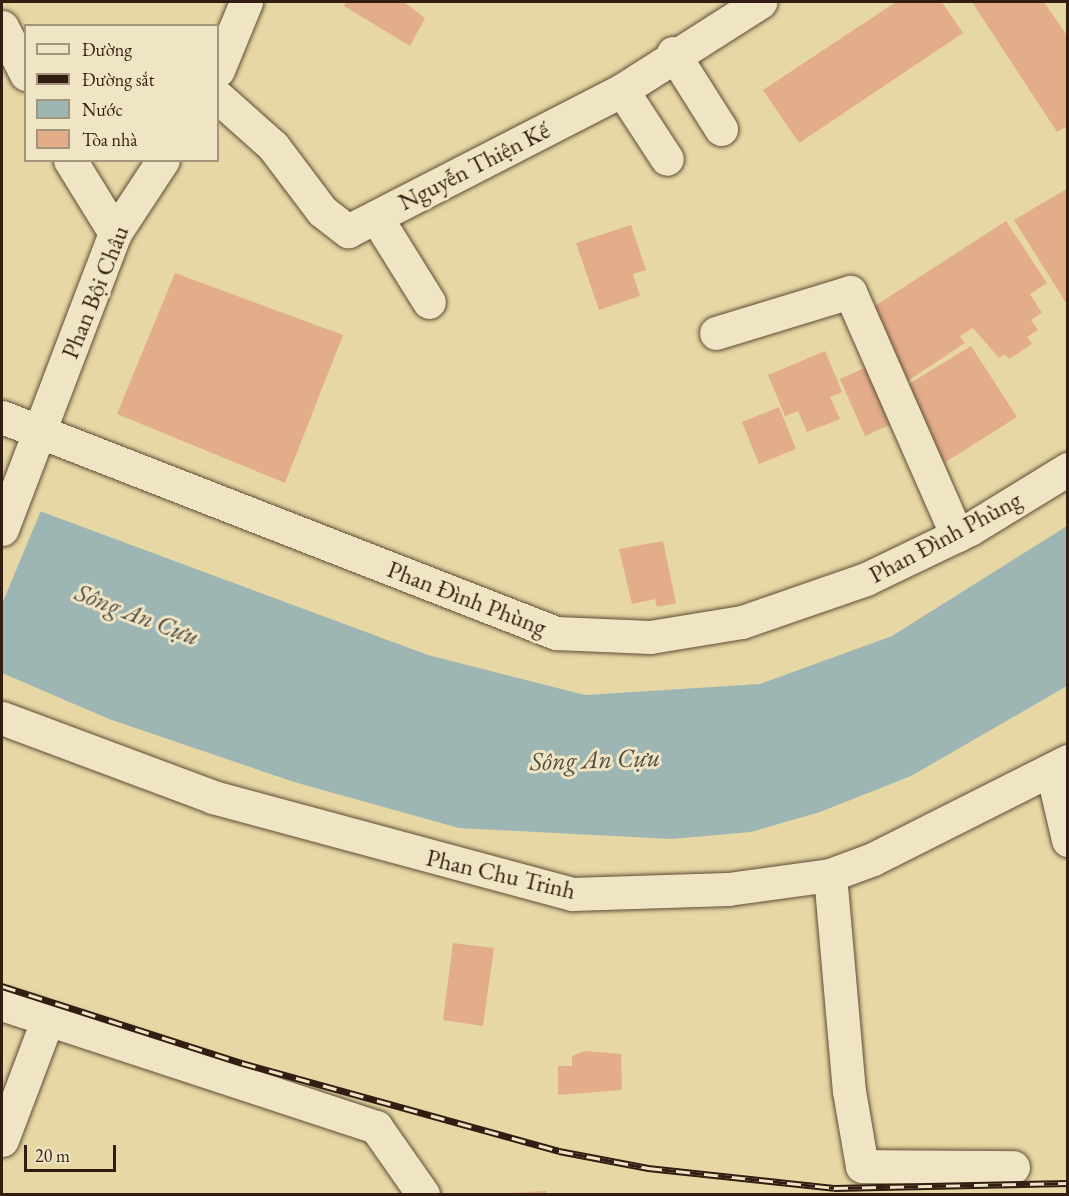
<!DOCTYPE html>
<meta charset="utf-8">
<style>
body{margin:0}
#map{position:relative;width:1069px;height:1196px;overflow:hidden;background:#e6d7a4;font-family:"EB Garamond",serif}
div>[style]{position:absolute}
.water>*{inset:0;background:#9db6b3}
.pier>*{inset:0;background:#e6d7a4}
.building>*{inset:0;background:#e3ad8a}
.roads{filter:drop-shadow(0 0 2px #5e4c36) drop-shadow(0 0 2px #5e4c36)}
.minor>*{height:33px;margin:-16.5px;padding:0 16.5px;transform-origin:16.5px;border-radius:16.5px;background:#efe5c4}
.rail>*{height:7px;margin-top:-3.5px;transform-origin:0;background:repeating-linear-gradient(90deg,#efe5c4 0 14px,#311d11 0 28px);box-sizing:border-box;border-block:2px solid #311d11}
span{translate:-50% -50%;white-space:nowrap;text-align:center;line-height:1.15;-webkit-text-stroke:6px #efe5c4;paint-order:stroke}
.street-label{font-size:24px;color:#311d11}
.water-label{font-size:26px;color:#514b42;font-style:italic}
.frame{position:absolute;inset:0;border:3px solid #311d11;pointer-events:none}
.legend{position:absolute;left:24px;top:24px;width:195px;height:138px;box-sizing:border-box;background:#efe5c4;border:2px solid #a3957c;margin:0;padding:8px 10px;list-style:none;font-size:18px;color:#311d11}
.legend li{display:flex;align-items:center;gap:12px;height:30px}
.legend b{width:30px;border:2px solid #a3957c}
.scale{position:absolute;left:24px;top:1145px;width:92px;height:27px;box-sizing:border-box;border:3px solid #311d11;border-top:0;padding-left:8px;font-size:18px;line-height:21px;white-space:nowrap;color:#311d11;-webkit-text-stroke:4px #efe5c4;paint-order:stroke}
</style>
<div id="map">
<div class="water">
<i style="clip-path:polygon(2px 497px,428px 655px,585px 695px,760px 684px,892px 636px,1067px 526px,1067px 686px,911px 776px,820px 812px,751px 832px,671px 839px,459px 828px,294px 782px,109px 719px,2px 673px)"></i>
</div>
<div class="pier">
<i style="clip-path:polygon(2px 494px,42px 508px,2px 604px)"></i>
</div>
<div class="building">
<i style="clip-path:polygon(346px 2px,404px 2px,425px 18px,410px 46px,344px 6px)"></i>
<i style="clip-path:polygon(896px 2px,942px 2px,963px 33px,799px 143px,763px 90px)"></i>
<i style="clip-path:polygon(972px 2px,1044px 2px,1068px 37px,1068px 126px,1057px 132px)"></i>
<i style="clip-path:polygon(1068px 188px,1068px 306px,1014px 220px)"></i>
<i style="clip-path:polygon(1006px 221px,1047px 283px,1030px 294px,1042px 313px,1031px 320px,1038px 330px,1027px 337px,1032px 344px,1009px 359px,1005px 354px,999px 358px,973px 328px,960px 336px,965px 343px,903px 384px,890px 364px,898px 358px,867px 311px)"></i>
<i style="clip-path:polygon(631px 225px,646px 270px,633px 274px,640px 296px,599px 310px,576px 243px)"></i>
<i style="clip-path:polygon(175px 273px,343px 335px,285px 483px,117px 414px)"></i>
<i style="clip-path:polygon(971px 346px,1017px 417px,944px 463px,904px 387px)"></i>
<i style="clip-path:polygon(825px 351px,842px 392px,830px 397px,840px 419px,807px 432px,798px 411px,785px 416px,768px 375px)"></i>
<i style="clip-path:polygon(869px 366px,894px 423px,865px 436px,840px 379px)"></i>
<i style="clip-path:polygon(779px 407px,796px 449px,759px 464px,742px 422px)"></i>
<i style="clip-path:polygon(663px 541px,676px 603px,657px 607px,655px 599px,632px 604px,619px 549px)"></i>
<i style="clip-path:polygon(453px 943px,494px 948px,483px 1026px,443px 1020px)"></i>
<i style="clip-path:polygon(585px 1051px,621px 1054px,622px 1090px,558px 1095px,558px 1066px,572px 1066px,572px 1056px)"></i>
<i style="clip-path:polygon(546px 1191px,546px 1194px,510px 1194px,510px 1193px)"></i>
</div>
<div class="roads">
<div class="minor">
<i style="left:2px;top:27px;width:53px;rotate:62.9deg"></i>
<i style="left:673px;top:53px;width:90px;rotate:57.7deg"></i>
<i style="left:218px;top:70px;width:74px;rotate:-67.6deg"></i>
<i style="left:622px;top:90px;width:82px;rotate:56.9deg"></i>
<i style="left:218px;top:97px;width:74px;rotate:41.7deg"></i>
<i style="left:273px;top:146px;width:81px;rotate:53deg"></i>
<i style="left:322px;top:211px;width:33px;rotate:38deg"></i>
<i style="left:348px;top:231px;width:308px;rotate:-27.2deg"></i>
<i style="left:622px;top:90px;width:164px;rotate:-32.5deg"></i>
<i style="left:70px;top:160px;width:86px;rotate:58.3deg"></i>
<i style="left:376px;top:217px;width:100px;rotate:58.1deg"></i>
<i style="left:716px;top:333px;width:140px;rotate:-17deg"></i>
<i style="left:850px;top:292px;width:266px;rotate:66.3deg"></i>
<i style="left:2px;top:417px;width:595px;rotate:21.3deg"></i>
<i style="left:556px;top:633px;width:94px;rotate:2.4deg"></i>
<i style="left:650px;top:637px;width:93px;rotate:-9.3deg"></i>
<i style="left:742px;top:622px;width:131px;rotate:-19.1deg"></i>
<i style="left:866px;top:579px;width:115px;rotate:-25.7deg"></i>
<i style="left:970px;top:529px;width:115px;rotate:-31.5deg"></i>
<i style="left:2px;top:529px;width:317px;rotate:-69.1deg"></i>
<i style="left:115px;top:233px;width:87px;rotate:-56.7deg"></i>
<i style="left:2px;top:718px;width:225px;rotate:20.5deg"></i>
<i style="left:213px;top:797px;width:372px;rotate:15.1deg"></i>
<i style="left:572px;top:894px;width:156px;rotate:-1.8deg"></i>
<i style="left:728px;top:889px;width:103px;rotate:-7.8deg"></i>
<i style="left:830px;top:875px;width:46px;rotate:-20.4deg"></i>
<i style="left:873px;top:859px;width:218px;rotate:-26.7deg"></i>
<i style="left:1052px;top:771px;width:71px;rotate:76.9deg"></i>
<i style="left:830px;top:875px;width:217px;rotate:85deg"></i>
<i style="left:849px;top:1091px;width:76px;rotate:80.2deg"></i>
<i style="left:862px;top:1166px;width:151px;rotate:0.4deg"></i>
<i style="left:2px;top:1004px;width:394px;rotate:18.2deg"></i>
<i style="left:376px;top:1127px;width:82px;rotate:55deg"></i>
<i style="left:2px;top:1140px;width:127px;rotate:-69.3deg"></i>
</div>
</div>
<div class="rail">
<i style="left:2px;top:986px;width:252px;rotate:17.8deg"></i>
<i style="left:242px;top:1063px;width:329px;rotate:15.5deg"></i>
<i style="left:559px;top:1151px;width:91px;rotate:10.8deg"></i>
<i style="left:648px;top:1168px;width:187px;rotate:6.1deg"></i>
<i style="left:834px;top:1188px;width:234px;rotate:-1.2deg"></i>
</div>
<div class="street-label">
<span style="left:474px;top:166px;rotate:-27deg">Nguyễn Thiện Kế</span>
<span style="left:95px;top:292px;rotate:-68deg">Phan Bội Châu</span>
<span style="left:945px;top:537px;rotate:-28deg">Phan Đình Phùng</span>
<span style="left:467px;top:598px;rotate:21deg">Phan Đình Phùng</span>
<span style="left:501px;top:874px;rotate:13deg">Phan Chu Trinh</span>
</div>
<div class="water-label">
<span style="left:137px;top:615px;rotate:21deg">Sông An Cựu</span>
<span style="left:595px;top:760px;rotate:-2deg">Sông An Cựu</span>
</div>
<div class="frame"></div>
<ul class="legend">
<li><b style="height:8px;background:#efe5c4"></b>Đường</li>
<li><b style="height:8px;background:#311d11"></b>Đường sắt</li>
<li><b style="height:16px;background:#9db6b3"></b>Nước</li>
<li><b style="height:16px;background:#e3ad8a"></b>Tòa nhà</li>
</ul>
<div class="scale">20 m</div>
</div>
